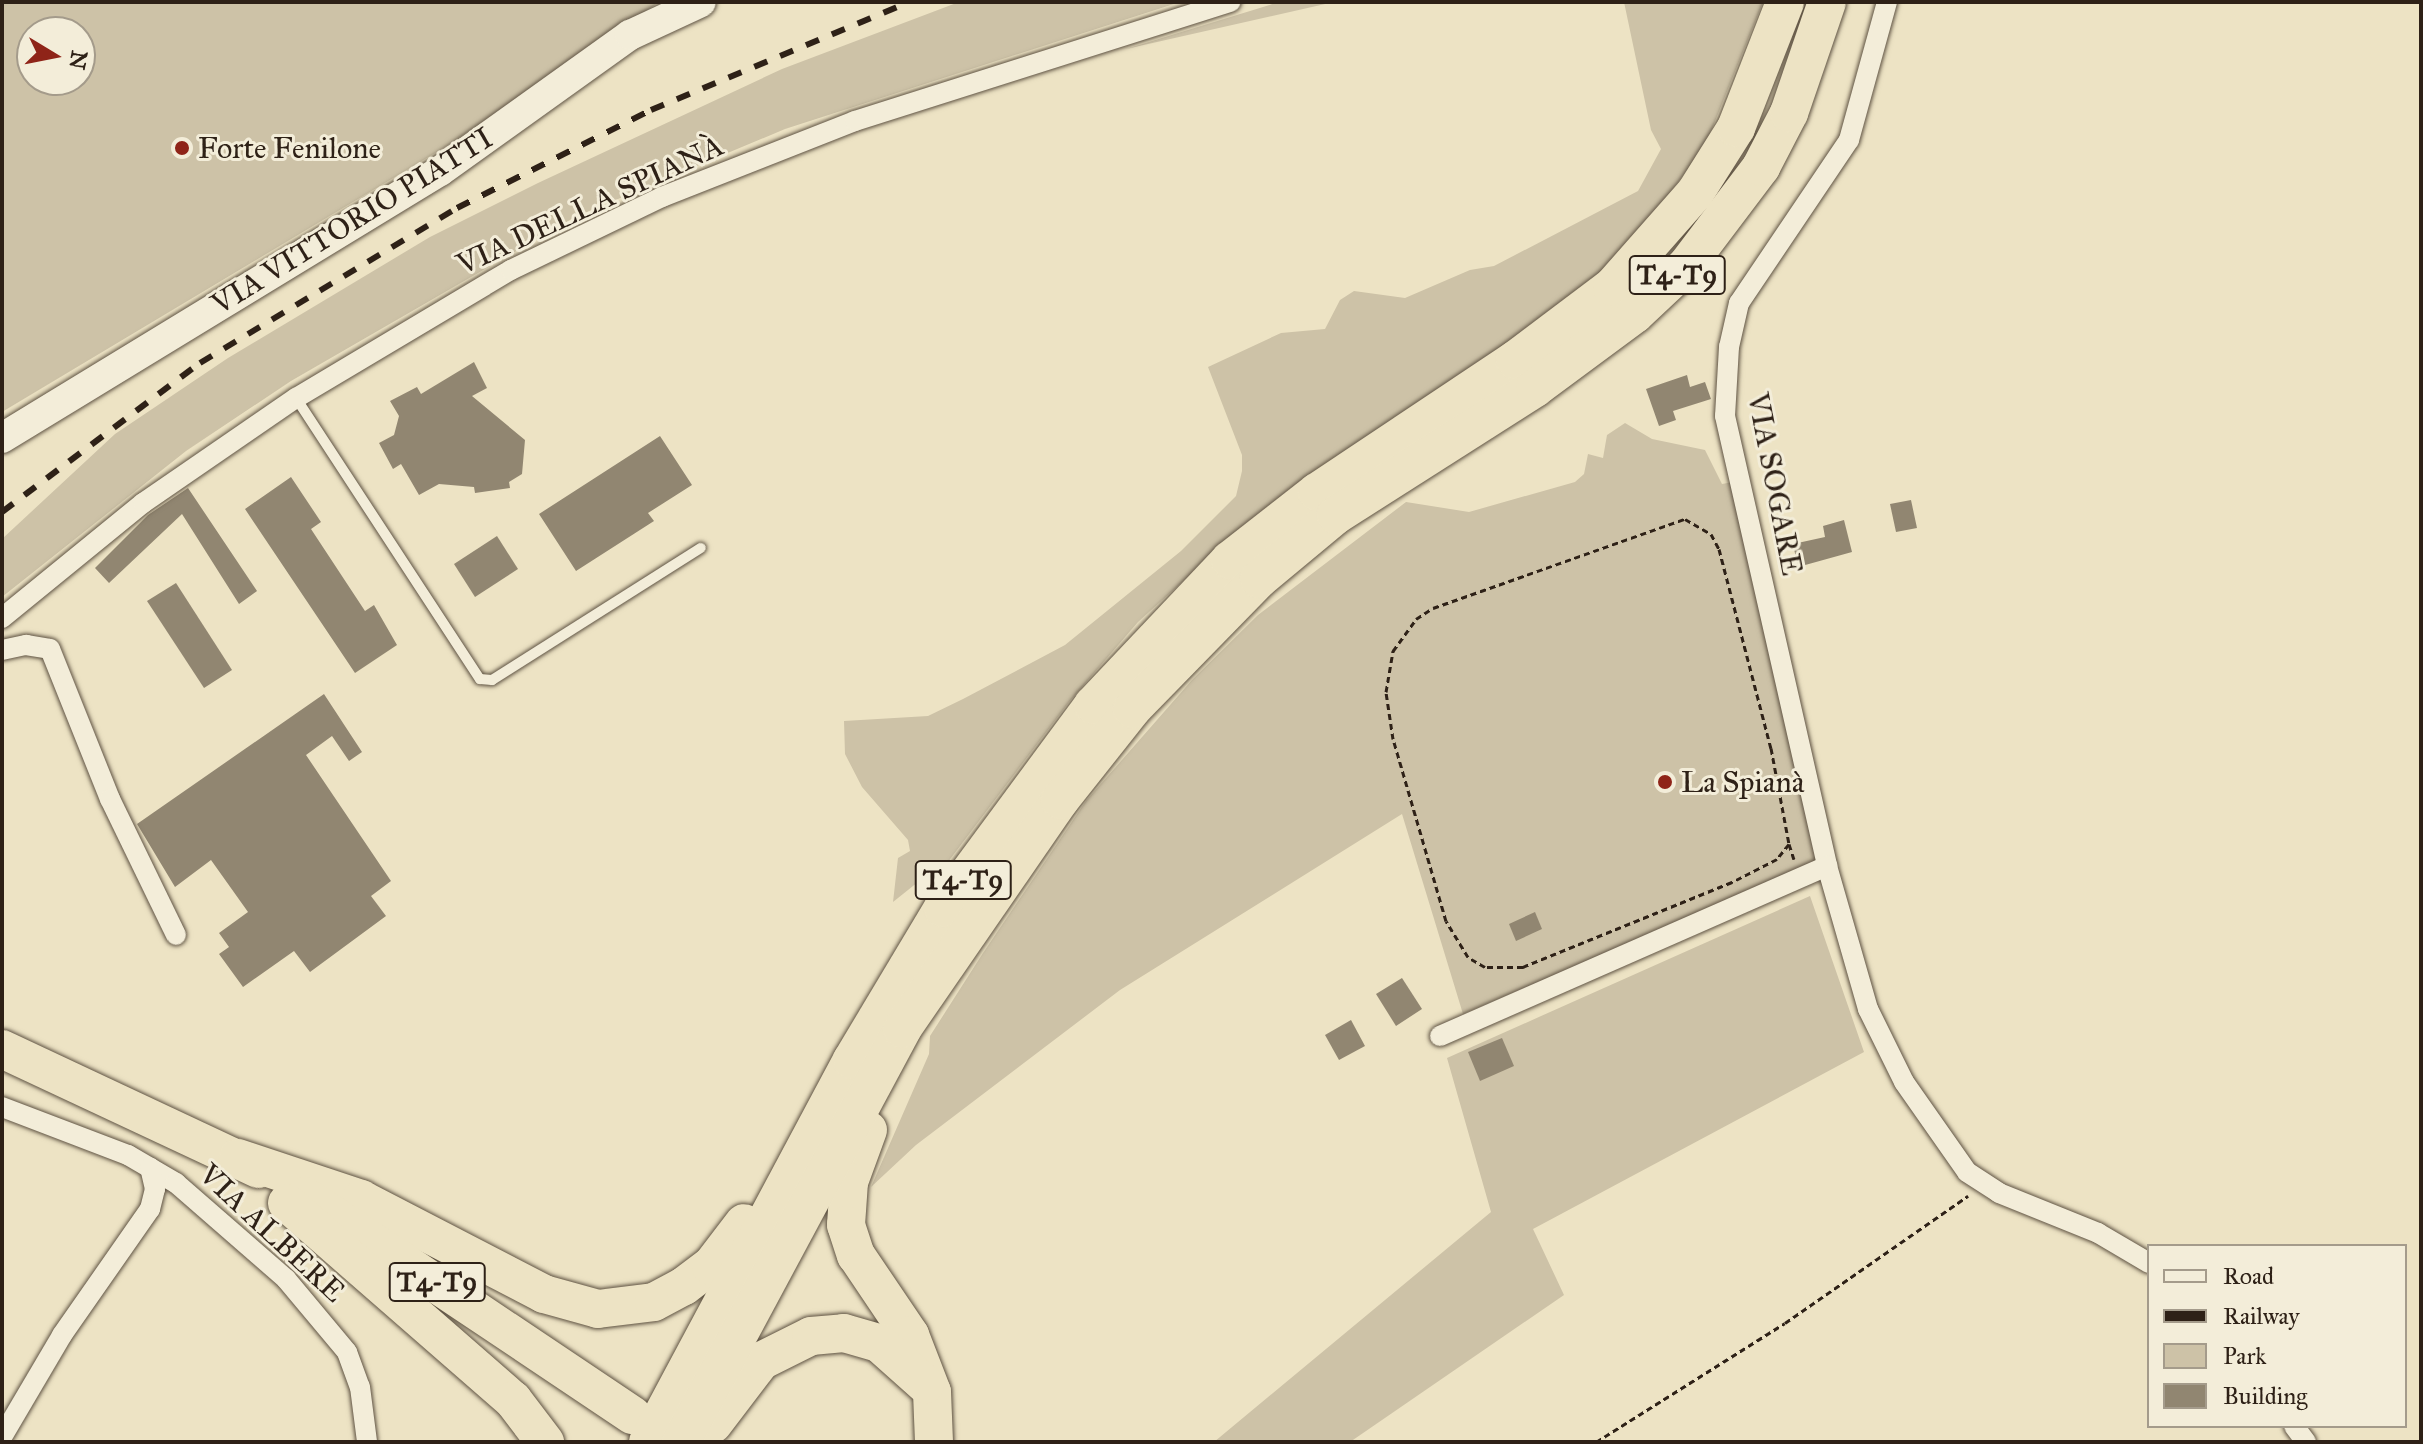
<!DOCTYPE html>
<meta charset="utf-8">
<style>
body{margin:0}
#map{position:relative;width:2423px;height:1444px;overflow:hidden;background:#ede3c4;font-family:"IM FELL Great Primer",serif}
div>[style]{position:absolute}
.green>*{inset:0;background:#cdc2a7}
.building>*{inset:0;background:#918671}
.path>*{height:3px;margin-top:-1.5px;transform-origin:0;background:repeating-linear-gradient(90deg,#2e2117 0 6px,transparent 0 10px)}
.roads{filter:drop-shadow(0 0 2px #5e5242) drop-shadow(0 0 2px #5e5242)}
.lane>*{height:10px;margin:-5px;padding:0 5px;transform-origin:5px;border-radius:5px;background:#f3edd9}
.street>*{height:20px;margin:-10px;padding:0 10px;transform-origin:10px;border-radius:10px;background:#f3edd9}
.secondary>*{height:30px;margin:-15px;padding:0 15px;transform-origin:15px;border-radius:15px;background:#f3edd9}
.highway>*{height:38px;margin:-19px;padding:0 19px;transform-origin:19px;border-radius:19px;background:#ede3c4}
.rail>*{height:6px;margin-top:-3px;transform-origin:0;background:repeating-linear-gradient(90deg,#2e2117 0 14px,transparent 0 28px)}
.dots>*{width:22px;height:22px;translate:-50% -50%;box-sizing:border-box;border:4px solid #f3edd9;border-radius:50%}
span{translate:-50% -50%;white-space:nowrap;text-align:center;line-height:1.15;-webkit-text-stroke:6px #f3edd9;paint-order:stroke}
.shield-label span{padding:2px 6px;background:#f3edd9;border:2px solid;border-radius:6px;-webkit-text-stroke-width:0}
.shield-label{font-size:28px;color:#2e2117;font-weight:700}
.poi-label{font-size:30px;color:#2e2117}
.left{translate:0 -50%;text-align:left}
.street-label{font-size:30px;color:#2e2117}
.frame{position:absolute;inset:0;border:4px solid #2e2117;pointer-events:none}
.legend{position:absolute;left:2147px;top:1244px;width:260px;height:184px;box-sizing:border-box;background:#f3edd9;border:2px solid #a49b8b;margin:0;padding:10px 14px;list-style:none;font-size:24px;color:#2e2117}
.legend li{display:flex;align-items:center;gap:16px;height:40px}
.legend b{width:40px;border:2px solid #a49b8b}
.north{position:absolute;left:16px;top:16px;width:80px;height:80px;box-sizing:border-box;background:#f3edd9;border:2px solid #a49b8b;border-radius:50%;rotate:100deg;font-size:22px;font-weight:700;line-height:32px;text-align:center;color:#2e2117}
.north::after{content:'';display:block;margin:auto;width:28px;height:36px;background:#8f2418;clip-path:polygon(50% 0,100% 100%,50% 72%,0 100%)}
</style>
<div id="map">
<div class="green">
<i style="clip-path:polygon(evenodd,2px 2px,659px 2px,445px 147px,2px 412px,2px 2px,32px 32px,80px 32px,80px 80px,32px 80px,32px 32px)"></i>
<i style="clip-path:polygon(959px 2px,1180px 2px,785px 129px,575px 217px,291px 381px,186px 451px,2px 597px,2px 539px,115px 434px,228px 358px,430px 237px,538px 183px,782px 69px)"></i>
<i style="clip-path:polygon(1279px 2px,1334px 2px,1126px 49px)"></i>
<i style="clip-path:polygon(1624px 2px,1763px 2px,1705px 146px,1646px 225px,1605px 272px,1203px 563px,1138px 622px,1069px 702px,932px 883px,923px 878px,893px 902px,898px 858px,910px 851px,908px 840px,862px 787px,845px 754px,844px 721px,928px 716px,963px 699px,1065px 645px,1181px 551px,1236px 496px,1242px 471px,1242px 455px,1208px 367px,1281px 333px,1325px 329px,1340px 300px,1354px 291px,1405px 298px,1470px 270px,1494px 266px,1638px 191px,1661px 149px,1651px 130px)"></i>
<i style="clip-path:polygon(1625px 423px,1652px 439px,1705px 450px,1722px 484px,1733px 482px,1816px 863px,1463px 1014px,1402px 814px,1120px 990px,916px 1145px,871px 1187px,929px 1054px,930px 1036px,983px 953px,1086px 801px,1192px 680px,1258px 615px,1406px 502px,1469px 512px,1575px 482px,1584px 474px,1588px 454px,1603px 458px,1607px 435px)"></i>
<i style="clip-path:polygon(1810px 896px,1864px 1052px,1533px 1229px,1564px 1295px,1350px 1442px,1214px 1442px,1491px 1212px,1447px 1058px)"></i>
</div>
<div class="building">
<i style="clip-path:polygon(474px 362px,487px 388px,472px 396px,525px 440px,522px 474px,509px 482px,510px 488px,475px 493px,474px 487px,439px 484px,419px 495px,401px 464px,393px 469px,379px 443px,394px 435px,399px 416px,390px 401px,417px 387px,421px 394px)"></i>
<i style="clip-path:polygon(1687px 375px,1690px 387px,1705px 382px,1711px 399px,1673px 411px,1676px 420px,1659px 426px,1646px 389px)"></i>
<i style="clip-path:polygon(660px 436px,692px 485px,648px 513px,654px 521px,576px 571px,539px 514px)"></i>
<i style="clip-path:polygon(291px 477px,321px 522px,311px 529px,365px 611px,374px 605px,397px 645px,355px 673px,245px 509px)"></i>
<i style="clip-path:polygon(188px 488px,257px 591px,239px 604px,182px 514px,109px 583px,95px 568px,148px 515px)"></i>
<i style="clip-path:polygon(1911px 500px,1917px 528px,1896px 532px,1890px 504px)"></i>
<i style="clip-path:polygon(1844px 520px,1852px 552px,1798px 567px,1793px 544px,1825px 537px,1823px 526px)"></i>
<i style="clip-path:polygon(497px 536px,518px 569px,475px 597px,454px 564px)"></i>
<i style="clip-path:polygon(176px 583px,232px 670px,204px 688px,147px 601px)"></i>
<i style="clip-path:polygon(324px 694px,362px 752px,349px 761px,332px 736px,306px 755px,391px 881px,371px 896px,386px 916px,310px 972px,294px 951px,243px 987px,219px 954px,229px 947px,219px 933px,248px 912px,211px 860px,175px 887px,137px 824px)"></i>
<i style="clip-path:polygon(1535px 912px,1542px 929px,1516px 941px,1509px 924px)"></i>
<i style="clip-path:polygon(1402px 978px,1422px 1009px,1396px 1026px,1376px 994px)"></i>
<i style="clip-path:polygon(1351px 1020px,1365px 1046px,1339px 1060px,1325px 1035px)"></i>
<i style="clip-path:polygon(1502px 1038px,1514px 1066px,1480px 1081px,1468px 1052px)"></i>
</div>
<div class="path">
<i style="left:1685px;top:519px;width:30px;rotate:30deg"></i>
<i style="left:1711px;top:534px;width:17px;rotate:62deg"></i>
<i style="left:1719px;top:549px;width:206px;rotate:75.4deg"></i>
<i style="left:1771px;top:748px;width:98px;rotate:79.4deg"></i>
<i style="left:1789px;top:844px;width:19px;rotate:129deg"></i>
<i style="left:1777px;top:859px;width:51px;rotate:152.9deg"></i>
<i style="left:1732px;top:882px;width:226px;rotate:157.9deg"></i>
<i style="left:1523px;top:967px;width:38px;rotate:180deg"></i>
<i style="left:1485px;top:967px;width:20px;rotate:-150deg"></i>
<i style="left:1468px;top:957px;width:42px;rotate:-121.4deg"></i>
<i style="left:1446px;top:921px;width:190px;rotate:-106.2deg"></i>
<i style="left:1393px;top:739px;width:48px;rotate:-98.5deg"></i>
<i style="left:1386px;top:692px;width:42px;rotate:-80.3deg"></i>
<i style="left:1393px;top:651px;width:39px;rotate:-54deg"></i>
<i style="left:1416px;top:619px;width:20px;rotate:-33deg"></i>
<i style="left:1433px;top:608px;width:267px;rotate:-19.5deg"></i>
<i style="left:1789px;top:844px;width:16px;rotate:72deg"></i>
<i style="left:1596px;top:1442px;width:223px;rotate:-32.2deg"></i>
<i style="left:1785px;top:1323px;width:223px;rotate:-34.8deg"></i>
</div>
<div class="roads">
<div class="lane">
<i style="left:296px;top:398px;width:336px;rotate:56.8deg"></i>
<i style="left:480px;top:679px;width:12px;rotate:5deg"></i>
<i style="left:492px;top:680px;width:247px;rotate:-32.3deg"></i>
</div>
<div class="street">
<i style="left:1887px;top:2px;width:143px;rotate:105.4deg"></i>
<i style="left:1849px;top:140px;width:197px;rotate:124deg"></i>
<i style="left:1739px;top:303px;width:45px;rotate:102.8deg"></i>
<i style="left:1729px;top:347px;width:69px;rotate:93.3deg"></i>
<i style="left:1725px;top:416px;width:461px;rotate:77.2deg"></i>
<i style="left:1827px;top:866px;width:149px;rotate:74deg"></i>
<i style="left:1868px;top:1009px;width:81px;rotate:63.7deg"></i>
<i style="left:1904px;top:1082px;width:110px;rotate:55deg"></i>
<i style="left:1967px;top:1172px;width:38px;rotate:33deg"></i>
<i style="left:1999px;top:1193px;width:107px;rotate:22deg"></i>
<i style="left:2098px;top:1233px;width:59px;rotate:30.5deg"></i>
<i style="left:2px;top:618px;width:182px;rotate:-39.2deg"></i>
<i style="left:143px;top:503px;width:186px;rotate:-34.5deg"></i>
<i style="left:296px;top:398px;width:250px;rotate:-30.8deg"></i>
<i style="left:511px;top:270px;width:168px;rotate:-25.8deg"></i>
<i style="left:662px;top:197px;width:207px;rotate:-21.5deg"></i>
<i style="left:855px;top:121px;width:394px;rotate:-17.6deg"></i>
<i style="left:2px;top:650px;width:25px;rotate:-12deg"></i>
<i style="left:26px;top:645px;width:24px;rotate:9deg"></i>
<i style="left:50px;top:649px;width:162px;rotate:68.2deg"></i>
<i style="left:110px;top:799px;width:151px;rotate:64.1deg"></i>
<i style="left:1440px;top:1036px;width:423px;rotate:-23.7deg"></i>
<i style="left:2px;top:1107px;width:135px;rotate:20.9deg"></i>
<i style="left:128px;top:1155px;width:56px;rotate:30.3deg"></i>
<i style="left:176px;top:1183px;width:146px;rotate:41.1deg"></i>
<i style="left:286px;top:1279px;width:95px;rotate:50.1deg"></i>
<i style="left:347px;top:1352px;width:37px;rotate:70deg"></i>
<i style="left:360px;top:1387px;width:55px;rotate:82.7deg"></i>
<i style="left:2294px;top:1426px;width:20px;rotate:53deg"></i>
<i style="left:2px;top:1437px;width:118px;rotate:-59.5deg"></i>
<i style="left:62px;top:1335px;width:154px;rotate:-55.1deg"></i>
<i style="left:150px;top:1209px;width:21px;rotate:-76deg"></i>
<i style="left:155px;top:1189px;width:22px;rotate:-103deg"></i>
</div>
<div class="secondary">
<i style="left:2px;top:438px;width:513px;rotate:-31.37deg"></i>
<i style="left:440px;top:171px;width:234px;rotate:-35.6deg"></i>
<i style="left:630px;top:35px;width:78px;rotate:-24.9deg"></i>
</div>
<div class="highway">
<i style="left:2px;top:1049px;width:283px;rotate:25.1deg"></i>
<i style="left:868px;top:1130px;width:55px;rotate:110.1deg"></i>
<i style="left:849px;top:1182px;width:43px;rotate:94deg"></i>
<i style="left:846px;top:1225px;width:32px;rotate:72deg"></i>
<i style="left:856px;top:1255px;width:97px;rotate:56deg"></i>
<i style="left:910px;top:1335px;width:61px;rotate:68.9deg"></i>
<i style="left:932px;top:1392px;width:50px;rotate:87.7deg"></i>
<i style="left:238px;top:1158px;width:130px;rotate:18.4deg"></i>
<i style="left:361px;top:1199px;width:206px;rotate:27.4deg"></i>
<i style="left:544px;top:1294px;width:56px;rotate:15.5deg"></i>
<i style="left:598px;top:1309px;width:56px;rotate:-7.1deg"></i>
<i style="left:654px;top:1302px;width:34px;rotate:-28deg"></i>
<i style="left:684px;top:1286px;width:34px;rotate:-37deg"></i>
<i style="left:711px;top:1266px;width:54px;rotate:-52.5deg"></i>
<i style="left:305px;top:1196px;width:394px;rotate:33.8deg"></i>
<i style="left:287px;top:1203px;width:300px;rotate:41.1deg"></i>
<i style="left:513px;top:1400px;width:53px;rotate:52.7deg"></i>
<i style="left:713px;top:1424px;width:79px;rotate:-52.7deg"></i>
<i style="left:761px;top:1361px;width:56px;rotate:-26.6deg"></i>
<i style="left:811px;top:1336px;width:33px;rotate:-5deg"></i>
<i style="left:844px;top:1333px;width:36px;rotate:16deg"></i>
<i style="left:879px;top:1343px;width:62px;rotate:41.7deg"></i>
<i style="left:648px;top:1442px;width:433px;rotate:-61.9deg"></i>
<i style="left:852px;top:1060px;width:177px;rotate:-59.1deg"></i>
<i style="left:943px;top:908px;width:252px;rotate:-53.5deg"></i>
<i style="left:1093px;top:705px;width:199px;rotate:-46.6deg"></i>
<i style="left:1230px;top:560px;width:110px;rotate:-38deg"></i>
<i style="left:1317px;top:492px;width:238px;rotate:-33.7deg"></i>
<i style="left:1515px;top:360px;width:121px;rotate:-37deg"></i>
<i style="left:1612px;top:287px;width:125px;rotate:-48.6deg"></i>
<i style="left:1695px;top:193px;width:77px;rotate:-57.8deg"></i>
<i style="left:1736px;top:128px;width:135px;rotate:-68.7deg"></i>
<i style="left:681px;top:1442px;width:468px;rotate:-61.8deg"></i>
<i style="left:902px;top:1029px;width:278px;rotate:-55.4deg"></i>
<i style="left:1060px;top:800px;width:116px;rotate:-51.6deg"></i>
<i style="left:1132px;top:709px;width:182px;rotate:-45.7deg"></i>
<i style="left:1259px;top:579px;width:100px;rotate:-39.7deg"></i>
<i style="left:1336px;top:515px;width:236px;rotate:-32.5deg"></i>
<i style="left:1535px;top:388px;width:124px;rotate:-36.5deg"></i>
<i style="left:1635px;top:314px;width:71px;rotate:-43.3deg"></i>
<i style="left:1687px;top:265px;width:123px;rotate:-52.9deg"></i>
<i style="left:1761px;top:167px;width:61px;rotate:-62.6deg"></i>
<i style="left:1789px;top:113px;width:117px;rotate:-71.1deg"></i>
</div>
</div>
<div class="rail">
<i style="left:2px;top:512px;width:248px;rotate:-37deg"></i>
<i style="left:200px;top:363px;width:300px;rotate:-31.1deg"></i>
<i style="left:457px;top:208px;width:217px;rotate:-26.8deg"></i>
<i style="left:651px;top:110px;width:280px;rotate:-22.7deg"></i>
</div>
<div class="dots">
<i style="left:182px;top:148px;background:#8f2418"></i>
<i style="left:1665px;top:782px;background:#8f2418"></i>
</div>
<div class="shield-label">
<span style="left:1677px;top:275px">T4-T9</span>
<span style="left:963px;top:880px">T4-T9</span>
<span style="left:437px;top:1282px">T4-T9</span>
</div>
<div class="poi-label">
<span class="left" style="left:198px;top:148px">Forte Fenilone</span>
<span class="left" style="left:1681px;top:782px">La Spianà</span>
</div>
<div class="street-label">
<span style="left:590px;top:205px;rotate:-25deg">VIA DELLA SPIANÀ</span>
<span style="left:352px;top:221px;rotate:-32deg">VIA VITTORIO PIATTI</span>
<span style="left:1775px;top:484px;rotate:79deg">VIA SOGARE</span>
<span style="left:272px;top:1233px;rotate:43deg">VIA ALBERE</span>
</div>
<div class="frame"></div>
<ul class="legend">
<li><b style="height:10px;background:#f3edd9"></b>Road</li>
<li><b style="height:10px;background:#2e2117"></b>Railway</li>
<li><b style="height:22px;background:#cdc2a7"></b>Park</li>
<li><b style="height:22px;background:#918671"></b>Building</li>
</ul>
<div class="north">N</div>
</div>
